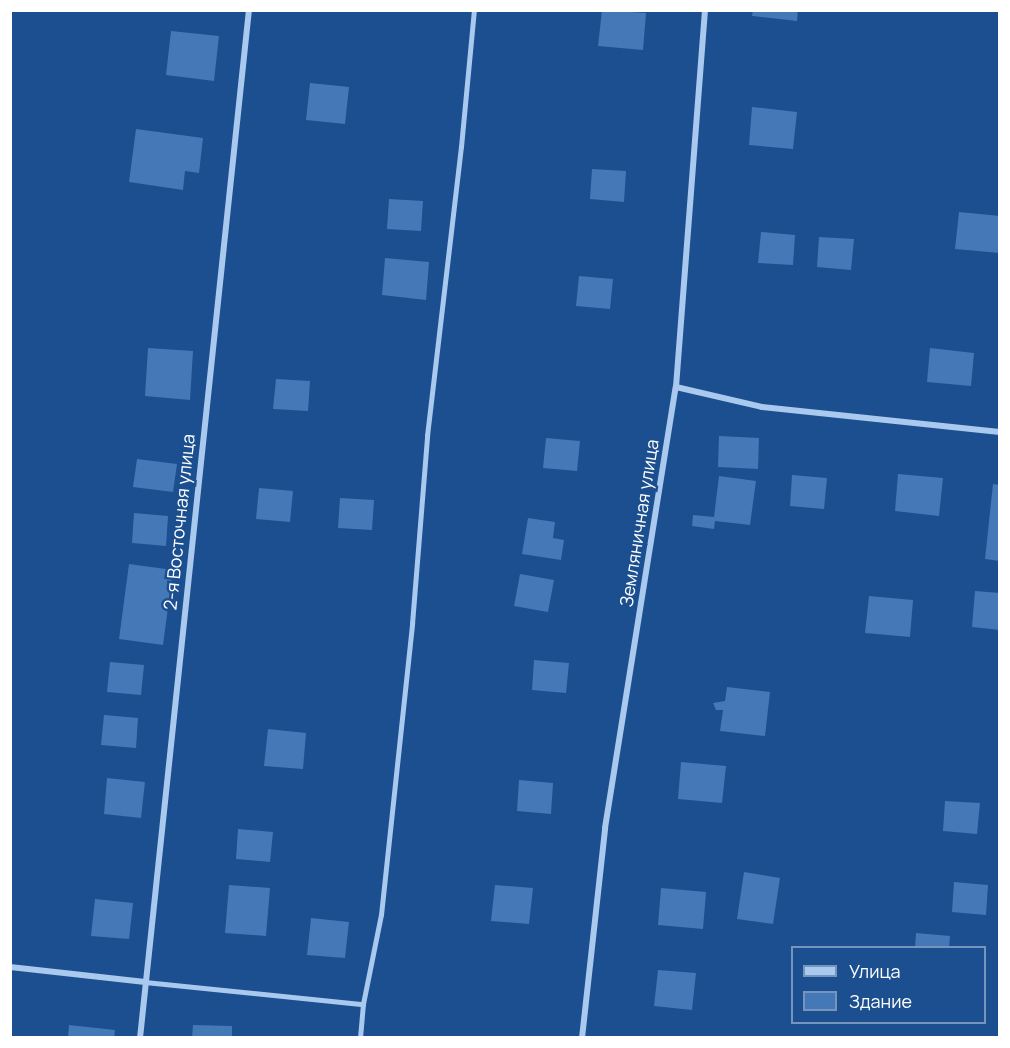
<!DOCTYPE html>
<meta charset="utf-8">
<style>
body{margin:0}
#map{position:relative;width:1010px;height:1048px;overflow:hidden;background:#1b4f8f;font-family:Manrope,sans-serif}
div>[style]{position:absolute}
.building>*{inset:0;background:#4478b7}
.service>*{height:4.5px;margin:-2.25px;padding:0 2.25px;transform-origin:2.25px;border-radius:2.25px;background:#a9c9ee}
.minor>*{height:6px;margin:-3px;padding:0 3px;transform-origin:3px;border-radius:3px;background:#a9c9ee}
span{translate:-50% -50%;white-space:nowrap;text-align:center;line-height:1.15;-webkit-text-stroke:5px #1b4f8f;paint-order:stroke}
.street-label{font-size:18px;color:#fff}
.frame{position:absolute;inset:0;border:12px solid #fff;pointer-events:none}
.legend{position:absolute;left:791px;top:946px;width:195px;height:78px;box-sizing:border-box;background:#1b4f8f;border:2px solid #7695bc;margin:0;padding:8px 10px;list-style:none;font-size:18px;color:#fff}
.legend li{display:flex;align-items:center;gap:12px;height:30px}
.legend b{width:30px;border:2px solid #7695bc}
</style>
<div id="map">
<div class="building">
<i style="clip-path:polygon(602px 10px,646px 13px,643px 50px,598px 46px)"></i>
<i style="clip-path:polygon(753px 10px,798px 10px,797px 21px,752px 16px)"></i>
<i style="clip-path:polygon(171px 31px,219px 36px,214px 81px,166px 75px)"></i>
<i style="clip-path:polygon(310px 83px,349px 87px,345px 124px,306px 120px)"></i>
<i style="clip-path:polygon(752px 107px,797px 112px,793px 149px,749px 145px)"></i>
<i style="clip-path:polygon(136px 129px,203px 138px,199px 173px,185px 171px,183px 190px,129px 182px)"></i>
<i style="clip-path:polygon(592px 169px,626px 171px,624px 202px,590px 199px)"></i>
<i style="clip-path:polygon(389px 199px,423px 201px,421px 231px,387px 229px)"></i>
<i style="clip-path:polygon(959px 212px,1000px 216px,1000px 253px,955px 249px)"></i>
<i style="clip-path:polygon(761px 232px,795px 235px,793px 265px,758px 263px)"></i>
<i style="clip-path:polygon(819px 237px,854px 239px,851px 270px,817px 267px)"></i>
<i style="clip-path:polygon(385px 258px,429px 262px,426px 300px,382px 295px)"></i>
<i style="clip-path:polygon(579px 276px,613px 279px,610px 309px,576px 306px)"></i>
<i style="clip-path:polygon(148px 348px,193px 351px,190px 400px,145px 396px)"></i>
<i style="clip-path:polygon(930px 348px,974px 353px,971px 386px,927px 382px)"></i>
<i style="clip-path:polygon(276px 379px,310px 381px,308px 411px,273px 409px)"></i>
<i style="clip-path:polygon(719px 436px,759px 438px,758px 469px,718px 467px)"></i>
<i style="clip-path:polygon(546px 438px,580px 441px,577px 471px,543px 468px)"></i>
<i style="clip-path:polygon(137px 459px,177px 464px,173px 492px,133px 487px)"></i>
<i style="clip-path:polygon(898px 474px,943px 478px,939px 516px,895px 511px)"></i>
<i style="clip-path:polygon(792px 475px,827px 478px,824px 509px,790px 506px)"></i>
<i style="clip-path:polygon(719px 476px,756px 481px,750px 525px,715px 521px,714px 529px,692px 526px,693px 515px,714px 517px)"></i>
<i style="clip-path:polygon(993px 484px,1000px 485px,1000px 561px,985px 559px)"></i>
<i style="clip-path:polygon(259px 488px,293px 491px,290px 522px,256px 519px)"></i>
<i style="clip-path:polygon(340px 498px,374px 500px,372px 530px,338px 528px)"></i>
<i style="clip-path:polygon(134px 513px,168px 516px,166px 546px,132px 543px)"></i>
<i style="clip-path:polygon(528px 518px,555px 522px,553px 538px,564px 540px,561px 560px,522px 554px)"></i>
<i style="clip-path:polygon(129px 564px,173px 570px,163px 645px,119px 639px)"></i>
<i style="clip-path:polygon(520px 574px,554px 580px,548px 612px,514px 606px)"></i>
<i style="clip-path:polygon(975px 591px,1000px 593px,1000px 630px,972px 627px)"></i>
<i style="clip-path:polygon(869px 596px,913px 600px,910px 637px,865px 633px)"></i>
<i style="clip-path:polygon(534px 660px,569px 663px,566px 693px,532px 690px)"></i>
<i style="clip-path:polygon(110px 662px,144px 665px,141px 695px,107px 692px)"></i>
<i style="clip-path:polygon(727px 687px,770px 692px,765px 736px,720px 731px,723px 710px,716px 710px,713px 703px,725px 701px)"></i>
<i style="clip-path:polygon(104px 715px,138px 718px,136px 748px,101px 745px)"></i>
<i style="clip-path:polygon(268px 729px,306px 733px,303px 769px,264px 766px)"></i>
<i style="clip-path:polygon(681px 762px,726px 766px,722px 803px,678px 799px)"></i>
<i style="clip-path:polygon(107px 778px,145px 782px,141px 818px,104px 814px)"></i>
<i style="clip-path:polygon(519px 780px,553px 783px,551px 814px,517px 811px)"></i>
<i style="clip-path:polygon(945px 801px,980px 803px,977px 834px,943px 831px)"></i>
<i style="clip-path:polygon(238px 829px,273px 832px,270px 862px,236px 859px)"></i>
<i style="clip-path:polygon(744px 872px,780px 878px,773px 924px,737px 919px)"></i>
<i style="clip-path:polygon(954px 882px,988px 885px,986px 915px,952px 912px)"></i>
<i style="clip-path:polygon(229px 885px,270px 888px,266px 936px,225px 933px)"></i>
<i style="clip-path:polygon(495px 885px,533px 888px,529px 924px,491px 921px)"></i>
<i style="clip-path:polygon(661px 888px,706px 892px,703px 929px,658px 925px)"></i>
<i style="clip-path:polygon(95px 899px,133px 903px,129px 939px,91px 936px)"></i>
<i style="clip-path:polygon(311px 918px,349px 922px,345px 958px,307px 955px)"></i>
<i style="clip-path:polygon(916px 933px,950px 936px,949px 948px,915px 948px)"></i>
<i style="clip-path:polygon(658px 970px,696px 973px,692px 1010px,654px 1006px)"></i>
<i style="clip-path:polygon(69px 1025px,115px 1030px,114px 1038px,68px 1038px)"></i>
<i style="clip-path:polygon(193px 1025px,232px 1026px,232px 1038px,192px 1038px)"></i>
</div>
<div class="service">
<i style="left:145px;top:982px;width:219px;rotate:5.8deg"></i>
<i style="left:360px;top:1038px;width:34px;rotate:-85deg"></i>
<i style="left:363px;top:1004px;width:91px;rotate:-78.6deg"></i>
<i style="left:381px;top:915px;width:293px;rotate:-83.9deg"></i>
<i style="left:412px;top:624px;width:189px;rotate:-85.4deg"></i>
<i style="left:427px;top:436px;width:291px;rotate:-83.3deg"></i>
<i style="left:461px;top:147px;width:138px;rotate:-84.6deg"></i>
</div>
<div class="minor">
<i style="left:676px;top:387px;width:88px;rotate:13.1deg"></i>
<i style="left:762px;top:407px;width:239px;rotate:6deg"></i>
<i style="left:10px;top:967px;width:136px;rotate:6.3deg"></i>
<i style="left:140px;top:1038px;width:1034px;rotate:-83.95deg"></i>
<i style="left:582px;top:1038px;width:211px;rotate:-83.7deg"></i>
<i style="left:605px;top:828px;width:447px;rotate:-80.9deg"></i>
<i style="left:676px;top:387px;width:378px;rotate:-85.6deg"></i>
</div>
<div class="street-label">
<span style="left:179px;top:522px;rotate:-84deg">2-я Восточная улица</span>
<span style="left:639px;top:523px;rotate:-81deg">Земляничная улица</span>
</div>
<div class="frame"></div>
<ul class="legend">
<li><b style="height:8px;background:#a9c9ee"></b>Улица</li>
<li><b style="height:16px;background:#4478b7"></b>Здание</li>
</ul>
</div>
